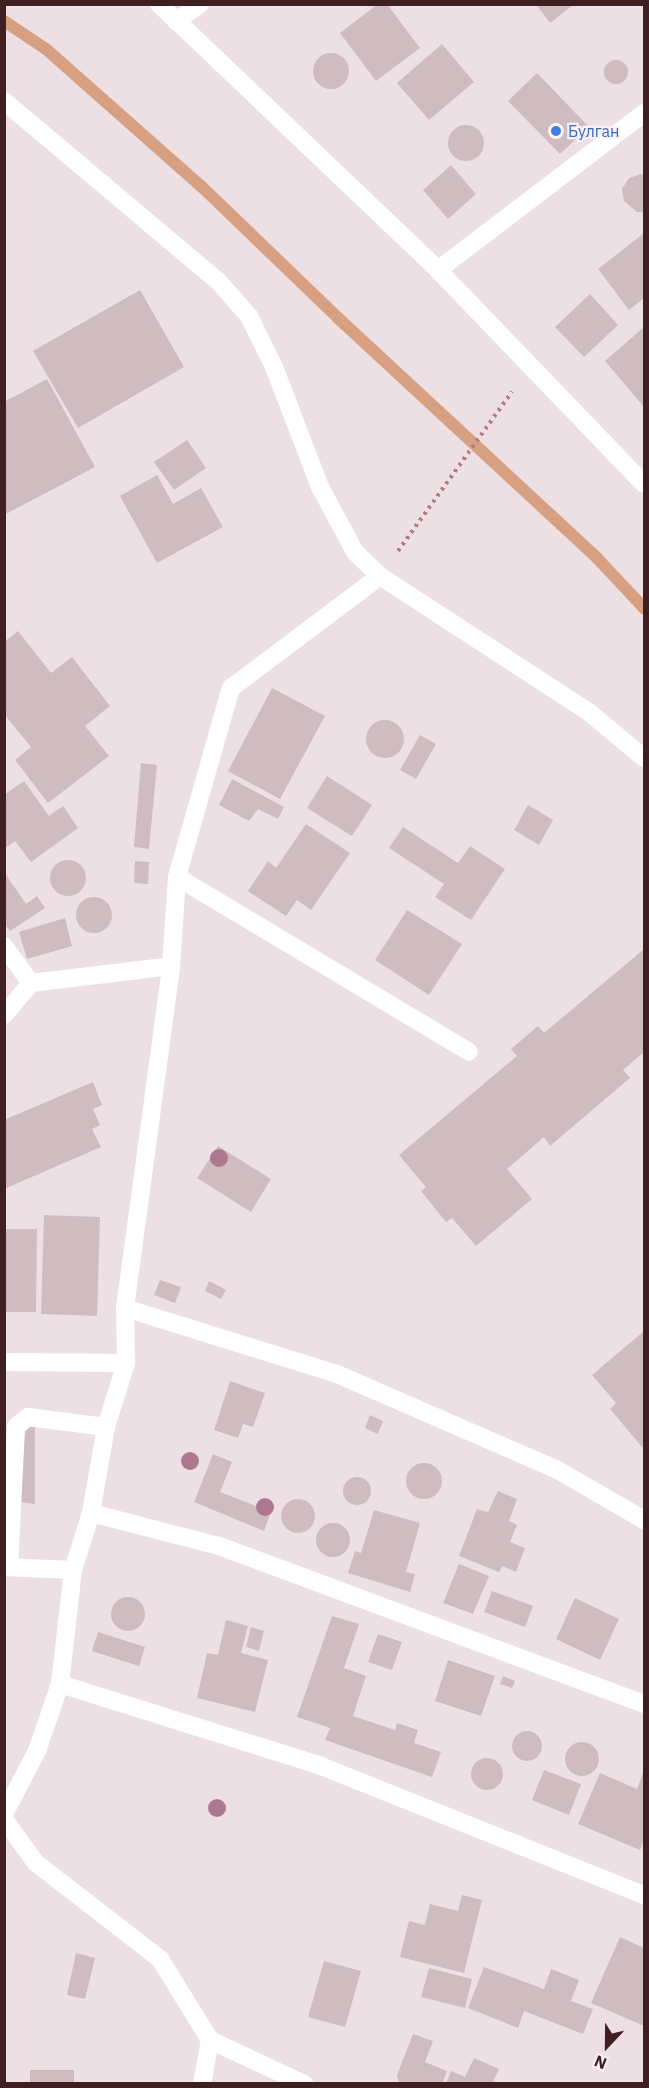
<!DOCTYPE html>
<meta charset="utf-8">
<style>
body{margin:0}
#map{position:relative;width:649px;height:2088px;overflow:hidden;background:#ede0e4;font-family:"IBM Plex Sans",sans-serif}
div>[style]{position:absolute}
.stream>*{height:12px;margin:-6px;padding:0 6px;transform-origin:6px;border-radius:6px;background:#d8a082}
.building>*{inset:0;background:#cebcc1}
.round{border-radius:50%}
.path>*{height:4px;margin-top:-2px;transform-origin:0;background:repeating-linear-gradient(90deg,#b47d84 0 3px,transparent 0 7.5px)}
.minor>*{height:18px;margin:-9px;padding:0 9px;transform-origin:9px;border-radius:9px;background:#fff}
.trees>*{width:18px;height:18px;margin:-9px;border-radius:50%;background:#ae798f}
.dots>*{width:16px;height:16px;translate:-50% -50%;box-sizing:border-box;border:3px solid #f9f1f4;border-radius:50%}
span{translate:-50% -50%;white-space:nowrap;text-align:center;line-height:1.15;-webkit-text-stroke:4.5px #f9f1f4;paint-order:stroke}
.shop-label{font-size:16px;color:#366cbe}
.left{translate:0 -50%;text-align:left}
.frame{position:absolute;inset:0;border:6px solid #3f1f22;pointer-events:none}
.north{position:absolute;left:577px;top:2016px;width:60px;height:60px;-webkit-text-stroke:4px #f9f1f4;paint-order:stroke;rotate:202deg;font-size:16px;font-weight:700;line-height:24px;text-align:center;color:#3f1f22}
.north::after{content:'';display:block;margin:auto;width:21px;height:27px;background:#3f1f22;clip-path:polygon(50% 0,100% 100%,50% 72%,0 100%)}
</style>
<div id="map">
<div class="stream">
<i style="left:4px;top:21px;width:50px;rotate:33.7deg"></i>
<i style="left:46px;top:49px;width:207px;rotate:41.5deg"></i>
<i style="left:201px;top:186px;width:190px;rotate:43.9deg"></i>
<i style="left:338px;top:318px;width:353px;rotate:42.8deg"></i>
<i style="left:597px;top:558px;width:69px;rotate:46.8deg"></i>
</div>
<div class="building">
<i style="clip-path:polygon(378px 4px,387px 4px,420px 48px,376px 81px,340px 33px)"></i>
<i style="clip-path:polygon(536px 4px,574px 4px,550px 23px)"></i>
<i style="clip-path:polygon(442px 44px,474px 82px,429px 120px,397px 83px)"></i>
<i class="round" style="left:313px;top:53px;width:36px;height:36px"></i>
<i class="round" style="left:604px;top:60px;width:24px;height:24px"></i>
<i style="clip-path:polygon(537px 73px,589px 127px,560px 154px,508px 101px)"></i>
<i class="round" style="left:448px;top:125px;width:36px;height:36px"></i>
<i style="clip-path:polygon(451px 165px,476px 194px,448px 219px,423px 190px)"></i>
<i style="clip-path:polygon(641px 174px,644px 175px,644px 212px,637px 212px,624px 201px,622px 189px,629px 178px)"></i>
<i style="clip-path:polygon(644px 233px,644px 298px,629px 310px,598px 269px)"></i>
<i style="clip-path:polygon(140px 290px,184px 367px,78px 428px,33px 351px)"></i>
<i style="clip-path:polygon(590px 294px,618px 325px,584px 357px,555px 327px)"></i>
<i style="clip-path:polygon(644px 327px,644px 407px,605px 361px)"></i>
<i style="clip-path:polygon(47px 379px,95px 467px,4px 515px,4px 402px)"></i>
<i style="clip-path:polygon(187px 440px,206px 468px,174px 490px,154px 462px)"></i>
<i style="clip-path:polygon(157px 475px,173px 504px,201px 488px,223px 527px,157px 563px,120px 496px)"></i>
<i style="clip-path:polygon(18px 631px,51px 673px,72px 657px,110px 706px,85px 726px,109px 756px,48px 803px,15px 760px,31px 747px,4px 714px,4px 642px)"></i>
<i style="clip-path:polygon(272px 688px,325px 716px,280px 799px,228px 771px)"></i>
<i class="round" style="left:366px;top:720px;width:38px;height:38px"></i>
<i style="clip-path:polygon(420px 735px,436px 744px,416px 779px,400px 770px)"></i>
<i style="clip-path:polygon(141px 763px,157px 765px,149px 849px,134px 847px)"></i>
<i style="clip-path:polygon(327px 776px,372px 805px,352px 836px,307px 808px)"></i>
<i style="clip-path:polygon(232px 779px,284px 807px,278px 819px,258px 809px,249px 821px,219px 805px)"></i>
<i style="clip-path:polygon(24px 781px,49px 816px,63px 806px,78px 828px,31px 862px,15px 841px,4px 849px,4px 795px)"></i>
<i style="clip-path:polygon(528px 805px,553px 820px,539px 845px,514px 830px)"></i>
<i style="clip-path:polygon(306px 824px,350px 853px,311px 910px,297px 900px,286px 916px,248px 891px,268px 861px,276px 868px)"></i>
<i style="clip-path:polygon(403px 827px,458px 863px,470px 846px,505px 869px,471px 920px,435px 897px,444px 884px,389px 848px)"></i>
<i class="round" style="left:50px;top:860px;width:36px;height:36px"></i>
<i style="clip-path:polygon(135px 861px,149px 862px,148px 884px,134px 883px)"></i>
<i style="clip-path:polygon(4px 872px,26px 904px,37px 896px,45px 908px,10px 931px,4px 923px)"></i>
<i class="round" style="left:76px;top:897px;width:36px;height:36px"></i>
<i style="clip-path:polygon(407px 910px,462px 944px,429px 995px,375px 960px)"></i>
<i style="clip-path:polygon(65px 918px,72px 946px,27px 959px,19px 932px)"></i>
<i style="clip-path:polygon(644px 949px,644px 1052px,623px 1070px,630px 1078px,550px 1146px,544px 1137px,507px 1169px,532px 1199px,476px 1246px,452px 1218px,446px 1222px,421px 1191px,426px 1187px,399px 1155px,517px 1056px,511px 1049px,538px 1026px,544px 1033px)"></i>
<i style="clip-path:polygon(93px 1082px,102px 1105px,93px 1109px,100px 1125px,92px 1129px,101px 1147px,4px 1189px,4px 1120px)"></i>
<i style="clip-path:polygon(218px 1146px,271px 1179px,251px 1212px,197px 1178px)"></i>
<i style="clip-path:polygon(44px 1215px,100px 1217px,97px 1316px,41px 1314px)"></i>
<i style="clip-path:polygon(4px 1229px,37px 1229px,36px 1312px,4px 1312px)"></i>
<i style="clip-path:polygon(160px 1280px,181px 1287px,175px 1303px,154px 1295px)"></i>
<i style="clip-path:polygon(209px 1281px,226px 1290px,221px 1299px,205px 1291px)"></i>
<i style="clip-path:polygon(644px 1331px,644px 1445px,642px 1447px,610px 1409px,616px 1403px,592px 1375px)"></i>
<i style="clip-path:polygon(230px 1381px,265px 1393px,253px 1427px,243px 1424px,238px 1438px,214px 1430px)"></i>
<i style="clip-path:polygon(370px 1415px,383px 1421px,378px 1434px,365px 1428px)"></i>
<i style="clip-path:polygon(21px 1424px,35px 1427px,35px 1504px,19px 1502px)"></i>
<i style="clip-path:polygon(213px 1454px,232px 1462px,220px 1492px,271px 1512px,264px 1531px,194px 1502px)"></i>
<i class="round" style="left:406px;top:1463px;width:36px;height:36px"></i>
<i class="round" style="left:343px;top:1477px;width:28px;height:28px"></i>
<i style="clip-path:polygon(498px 1491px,517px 1499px,509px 1521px,517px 1525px,510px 1542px,525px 1548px,516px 1572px,502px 1566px,499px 1572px,459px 1556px,477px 1509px,488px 1512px)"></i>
<i class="round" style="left:281px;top:1499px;width:34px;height:34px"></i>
<i style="clip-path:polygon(374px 1510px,420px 1523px,406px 1572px,415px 1574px,410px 1592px,348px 1573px,355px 1551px,361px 1553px)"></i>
<i class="round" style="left:316px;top:1523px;width:34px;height:34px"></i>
<i style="clip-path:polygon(459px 1564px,489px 1576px,473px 1614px,443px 1603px)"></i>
<i style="clip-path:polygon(492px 1591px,533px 1606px,525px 1627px,484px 1612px)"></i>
<i class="round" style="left:111px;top:1597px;width:34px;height:34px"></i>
<i style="clip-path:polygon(575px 1598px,619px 1619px,600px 1660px,556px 1639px)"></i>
<i style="clip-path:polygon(332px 1616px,359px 1624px,344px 1668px,366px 1676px,353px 1716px,395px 1730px,397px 1723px,418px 1730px,414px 1743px,441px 1752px,432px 1777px,325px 1740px,330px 1728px,297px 1717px)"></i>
<i style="clip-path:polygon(226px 1620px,248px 1626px,241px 1653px,268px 1660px,255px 1712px,197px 1698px,207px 1653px,218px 1655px)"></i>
<i style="clip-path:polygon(251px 1627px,264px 1631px,259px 1651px,246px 1647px)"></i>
<i style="clip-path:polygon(98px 1632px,145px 1647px,139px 1666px,92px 1651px)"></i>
<i style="clip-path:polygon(378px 1634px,402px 1642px,392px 1670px,368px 1662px)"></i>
<i style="clip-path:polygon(448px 1660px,495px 1676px,481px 1716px,435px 1701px)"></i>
<i style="clip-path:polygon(503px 1676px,515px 1681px,512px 1688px,500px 1684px)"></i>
<i class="round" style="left:512px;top:1731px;width:30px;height:30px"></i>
<i class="round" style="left:565px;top:1742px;width:34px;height:34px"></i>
<i class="round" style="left:471px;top:1758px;width:32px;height:32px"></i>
<i style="clip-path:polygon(544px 1770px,581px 1784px,569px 1815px,532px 1800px)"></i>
<i style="clip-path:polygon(644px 1770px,644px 1839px,640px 1850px,578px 1824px,600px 1773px,637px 1789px)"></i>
<i style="clip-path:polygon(462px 1895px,482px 1900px,464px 1973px,400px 1957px,409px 1921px,425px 1925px,430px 1904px,458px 1911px)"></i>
<i style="clip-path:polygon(620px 1937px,644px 1948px,644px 2026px,591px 2003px)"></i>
<i style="clip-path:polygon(76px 1953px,95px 1958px,85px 1999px,67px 1995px)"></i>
<i style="clip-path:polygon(324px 1961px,361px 1971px,345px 2027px,308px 2017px)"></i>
<i style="clip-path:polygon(484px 1967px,544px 1989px,551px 1969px,579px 1980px,571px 2001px,593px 2009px,583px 2034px,524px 2011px,518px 2028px,468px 2008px)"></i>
<i style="clip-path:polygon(429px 1968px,472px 1979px,465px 2008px,421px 1997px)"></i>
<i style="clip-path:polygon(413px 2034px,433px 2041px,425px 2062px,447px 2071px,442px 2084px,399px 2084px,397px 2075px)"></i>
<i style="clip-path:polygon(474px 2058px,499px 2069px,492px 2084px,446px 2084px,451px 2071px,465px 2077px)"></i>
<i style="clip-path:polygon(30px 2070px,74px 2070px,74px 2084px,30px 2084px)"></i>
</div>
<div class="path">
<i style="left:398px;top:551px;width:196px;rotate:-54.4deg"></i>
</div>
<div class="minor">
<i style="left:159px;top:4px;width:385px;rotate:43.6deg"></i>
<i style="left:438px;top:270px;width:297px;rotate:46.1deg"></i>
<i style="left:176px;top:21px;width:29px;rotate:-35deg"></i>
<i style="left:4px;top:101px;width:280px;rotate:40.1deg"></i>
<i style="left:218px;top:281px;width:47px;rotate:48.5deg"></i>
<i style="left:249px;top:316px;width:57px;rotate:63.9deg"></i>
<i style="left:274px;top:367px;width:129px;rotate:69deg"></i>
<i style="left:320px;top:487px;width:74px;rotate:61.7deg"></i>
<i style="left:355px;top:552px;width:35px;rotate:44deg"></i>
<i style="left:438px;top:270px;width:259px;rotate:-37.3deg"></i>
<i style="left:177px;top:877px;width:340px;rotate:30.9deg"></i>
<i style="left:4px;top:946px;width:46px;rotate:53.9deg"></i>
<i style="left:4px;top:1015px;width:42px;rotate:-49.8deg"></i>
<i style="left:31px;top:983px;width:141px;rotate:-6.9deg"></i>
<i style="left:125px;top:1308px;width:222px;rotate:17.3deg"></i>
<i style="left:337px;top:1374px;width:239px;rotate:23.5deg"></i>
<i style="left:556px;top:1469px;width:102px;rotate:30.1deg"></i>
<i style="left:4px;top:1362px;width:122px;rotate:0.5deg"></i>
<i style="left:91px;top:1513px;width:135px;rotate:14.5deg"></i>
<i style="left:222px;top:1547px;width:450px;rotate:20.4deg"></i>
<i style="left:4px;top:1567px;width:69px;rotate:2.5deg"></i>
<i style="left:9px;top:1567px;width:140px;rotate:-87.1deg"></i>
<i style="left:16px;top:1427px;width:16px;rotate:-40deg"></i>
<i style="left:28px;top:1417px;width:79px;rotate:7.3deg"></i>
<i style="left:60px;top:1684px;width:274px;rotate:17.4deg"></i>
<i style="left:321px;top:1766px;width:348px;rotate:21.8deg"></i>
<i style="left:4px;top:1814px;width:71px;rotate:-62.4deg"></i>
<i style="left:37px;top:1751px;width:71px;rotate:-71.1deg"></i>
<i style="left:60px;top:1684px;width:115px;rotate:-83.5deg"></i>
<i style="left:73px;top:1570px;width:60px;rotate:-72.5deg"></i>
<i style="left:91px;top:1513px;width:87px;rotate:-80.1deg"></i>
<i style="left:106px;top:1427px;width:67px;rotate:-72.6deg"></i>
<i style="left:126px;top:1363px;width:55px;rotate:-91deg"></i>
<i style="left:125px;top:1308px;width:345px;rotate:-82.3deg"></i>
<i style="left:171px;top:966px;width:89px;rotate:-86.1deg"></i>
<i style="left:177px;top:877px;width:197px;rotate:-74.1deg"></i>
<i style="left:231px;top:688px;width:186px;rotate:-36.9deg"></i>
<i style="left:380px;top:576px;width:251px;rotate:33.1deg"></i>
<i style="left:590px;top:713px;width:70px;rotate:39.8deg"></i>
<i style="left:4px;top:1819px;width:54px;rotate:54deg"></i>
<i style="left:36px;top:1863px;width:157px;rotate:37.7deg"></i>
<i style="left:160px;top:1959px;width:95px;rotate:58.3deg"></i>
<i style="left:210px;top:2040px;width:104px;rotate:25.1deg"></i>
<i style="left:202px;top:2084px;width:45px;rotate:-79.7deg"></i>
</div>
<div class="trees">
<i style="left:219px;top:1158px"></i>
<i style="left:190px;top:1461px"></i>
<i style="left:265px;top:1507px"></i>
<i style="left:217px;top:1808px"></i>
</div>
<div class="dots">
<i style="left:556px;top:131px;background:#3f7fe0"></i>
</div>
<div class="shop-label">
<span class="left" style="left:568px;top:131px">Булган</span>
</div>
<div class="frame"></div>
<div class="north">N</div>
</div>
